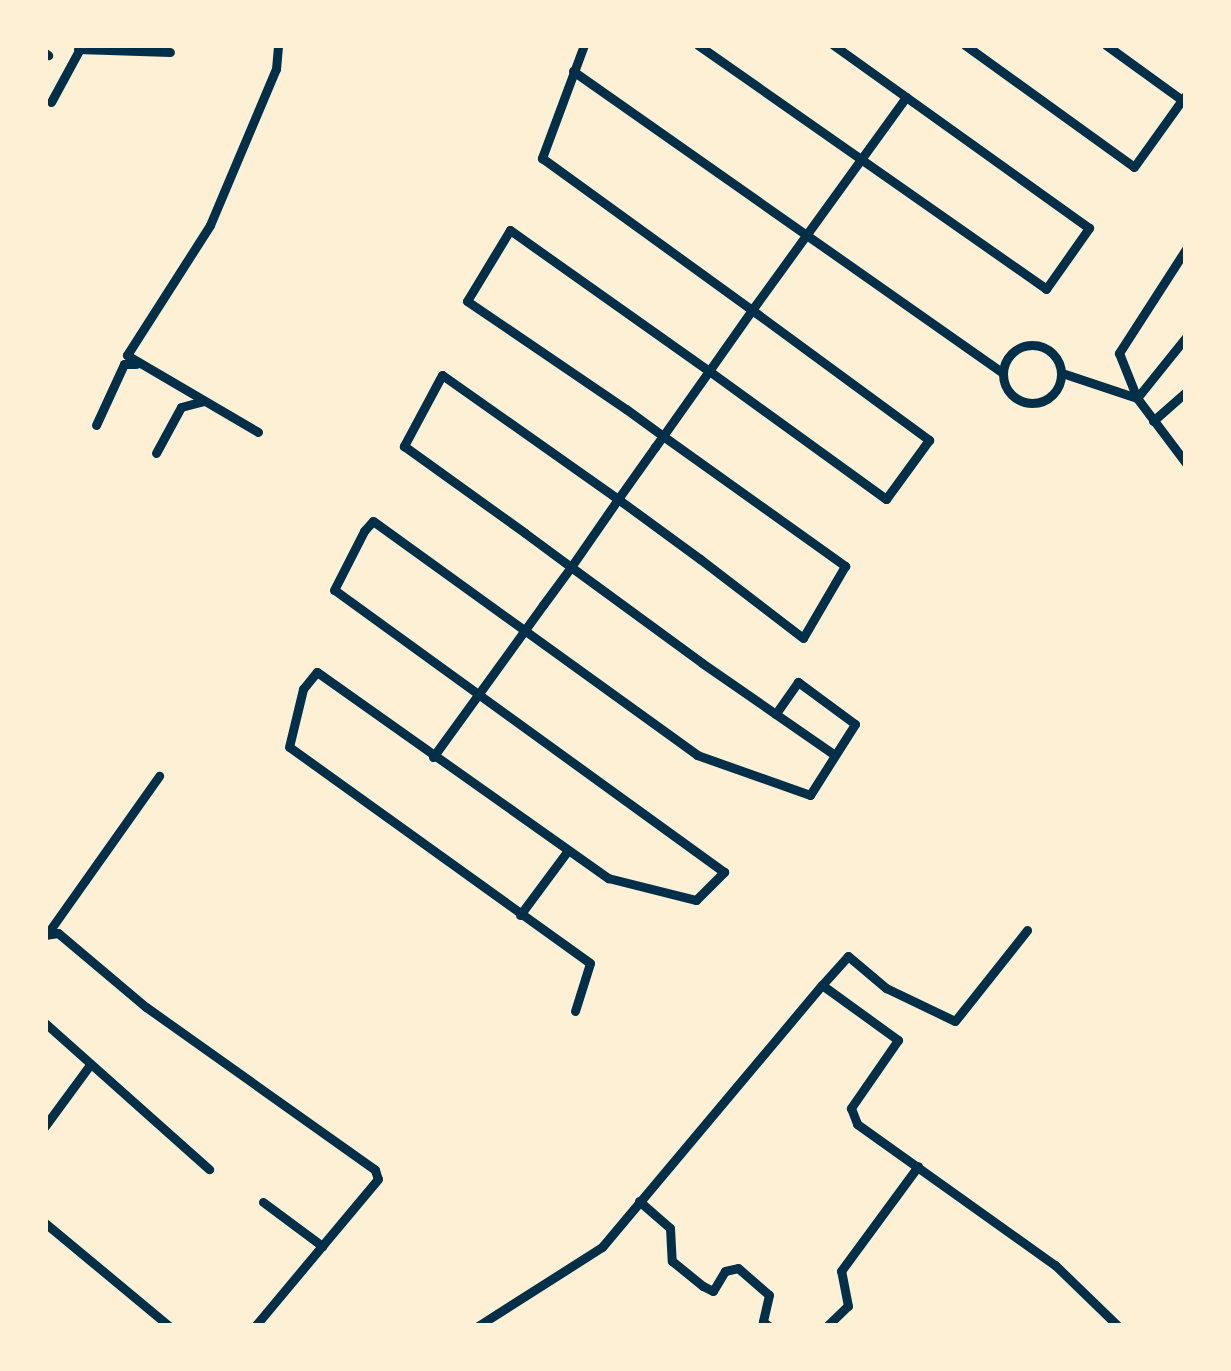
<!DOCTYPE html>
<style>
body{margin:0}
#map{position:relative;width:1231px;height:1371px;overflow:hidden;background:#fdf0d5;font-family:"Public Sans",sans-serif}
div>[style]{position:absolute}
.minor>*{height:9px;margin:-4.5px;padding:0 4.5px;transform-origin:4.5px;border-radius:4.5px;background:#003049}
.minor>.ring{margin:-4.5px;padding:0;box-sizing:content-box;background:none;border:9px solid #003049;border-radius:50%}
span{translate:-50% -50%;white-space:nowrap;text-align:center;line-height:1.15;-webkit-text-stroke:9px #fdf0d5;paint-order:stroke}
.frame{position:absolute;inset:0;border:48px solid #fdf0d5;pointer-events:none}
</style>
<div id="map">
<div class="minor">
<i style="left:584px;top:45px;width:121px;rotate:110.4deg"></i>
<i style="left:542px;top:158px;width:259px;rotate:35.9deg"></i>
<i style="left:752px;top:310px;width:263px;rotate:-54.1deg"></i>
<i style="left:698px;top:45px;width:425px;rotate:35deg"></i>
<i style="left:1046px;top:289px;width:75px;rotate:-54.8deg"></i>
<i style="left:1089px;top:228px;width:315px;rotate:-144.4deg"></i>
<i style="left:965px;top:45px;width:208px;rotate:35.8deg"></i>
<i style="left:1134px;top:167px;width:82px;rotate:-54.4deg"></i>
<i style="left:1106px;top:45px;width:94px;rotate:35.9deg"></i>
<i style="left:1182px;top:100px;width:6px;rotate:-51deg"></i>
<i style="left:78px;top:49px;width:92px;rotate:1.9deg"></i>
<i style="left:45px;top:53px;width:4px;rotate:34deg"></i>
<i style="left:573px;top:71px;width:525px;rotate:35.08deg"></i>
<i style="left:51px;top:102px;width:65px;rotate:-61.5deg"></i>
<i style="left:1186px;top:249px;width:124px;rotate:122.8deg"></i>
<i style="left:1119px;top:353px;width:48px;rotate:68.2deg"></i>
<i style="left:1137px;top:398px;width:81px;rotate:53deg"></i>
<i class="ring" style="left:1003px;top:345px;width:49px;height:49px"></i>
<i style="left:1062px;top:373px;width:79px;rotate:18.4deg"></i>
<i style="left:1137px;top:398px;width:78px;rotate:-51.2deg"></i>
<i style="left:1153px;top:421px;width:44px;rotate:-41.3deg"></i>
<i style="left:96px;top:425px;width:67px;rotate:-65.3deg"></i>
<i style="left:124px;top:364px;width:12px"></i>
<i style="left:258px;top:432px;width:152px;rotate:-149.6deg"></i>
<i style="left:127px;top:355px;width:154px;rotate:-57.4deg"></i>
<i style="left:210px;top:225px;width:169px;rotate:-67.1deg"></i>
<i style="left:276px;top:69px;width:24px;rotate:-85deg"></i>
<i style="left:156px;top:453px;width:52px;rotate:-61.5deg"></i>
<i style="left:181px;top:407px;width:23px;rotate:-15deg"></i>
<i style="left:433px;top:757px;width:188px;rotate:-54.1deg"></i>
<i style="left:543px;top:605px;width:47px;rotate:-53.6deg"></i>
<i style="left:571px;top:567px;width:83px;rotate:-55.3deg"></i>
<i style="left:618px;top:499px;width:64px;rotate:-54.6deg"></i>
<i style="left:655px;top:447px;width:14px;rotate:-54deg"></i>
<i style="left:663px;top:436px;width:80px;rotate:-54.7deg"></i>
<i style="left:709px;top:371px;width:75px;rotate:-54.8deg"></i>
<i style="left:752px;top:310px;width:220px;rotate:36.3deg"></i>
<i style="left:929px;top:440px;width:73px;rotate:126.1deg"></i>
<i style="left:886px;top:499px;width:218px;rotate:-144.1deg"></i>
<i style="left:709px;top:371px;width:244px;rotate:-144.7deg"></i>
<i style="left:510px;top:230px;width:83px;rotate:121.2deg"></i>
<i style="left:467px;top:301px;width:192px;rotate:34.2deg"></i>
<i style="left:626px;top:409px;width:46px;rotate:36.1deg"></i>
<i style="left:663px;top:436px;width:224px;rotate:35.5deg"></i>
<i style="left:845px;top:566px;width:83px;rotate:120.3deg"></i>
<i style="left:803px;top:638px;width:130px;rotate:-142.5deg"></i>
<i style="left:700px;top:559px;width:102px;rotate:-143.8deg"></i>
<i style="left:618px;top:499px;width:215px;rotate:-144.8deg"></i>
<i style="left:442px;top:375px;width:81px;rotate:118.2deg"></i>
<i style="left:404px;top:446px;width:149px;rotate:35.7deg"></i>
<i style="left:525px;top:533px;width:57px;rotate:36.5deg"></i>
<i style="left:571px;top:567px;width:162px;rotate:36.2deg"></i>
<i style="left:702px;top:663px;width:158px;rotate:34.7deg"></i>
<i style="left:520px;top:915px;width:77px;rotate:-53.4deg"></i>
<i style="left:50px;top:930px;width:189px;rotate:-54.7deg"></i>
<i style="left:45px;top:935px;width:13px;rotate:-9deg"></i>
<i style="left:58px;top:933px;width:115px;rotate:40.1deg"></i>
<i style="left:146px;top:1007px;width:281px;rotate:35.4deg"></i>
<i style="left:375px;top:1170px;width:9px;rotate:72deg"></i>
<i style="left:378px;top:1179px;width:192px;rotate:129.9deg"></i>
<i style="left:822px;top:985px;width:39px;rotate:-48deg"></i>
<i style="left:848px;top:956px;width:50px;rotate:40.1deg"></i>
<i style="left:886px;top:988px;width:76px;rotate:25.6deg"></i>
<i style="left:955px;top:1021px;width:116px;rotate:-51.6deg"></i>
<i style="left:575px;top:1011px;width:50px;rotate:-72.6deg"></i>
<i style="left:590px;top:963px;width:370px;rotate:-144.3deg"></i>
<i style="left:289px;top:747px;width:60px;rotate:-76.4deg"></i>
<i style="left:303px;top:689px;width:22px;rotate:-51deg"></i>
<i style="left:317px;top:672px;width:357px;rotate:35.3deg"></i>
<i style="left:608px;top:878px;width:91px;rotate:14deg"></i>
<i style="left:696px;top:900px;width:40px;rotate:-45deg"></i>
<i style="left:724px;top:872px;width:481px;rotate:-144.1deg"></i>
<i style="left:334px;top:590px;width:66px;rotate:-63deg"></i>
<i style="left:364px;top:531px;width:13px;rotate:-48deg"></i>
<i style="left:373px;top:521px;width:400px;rotate:35.8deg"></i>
<i style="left:697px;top:755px;width:120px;rotate:19.5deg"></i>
<i style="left:810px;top:795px;width:84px;rotate:-57.6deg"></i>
<i style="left:855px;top:724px;width:71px;rotate:-143.6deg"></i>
<i style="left:798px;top:682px;width:39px;rotate:125deg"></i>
<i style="left:45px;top:1023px;width:220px;rotate:41.7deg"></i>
<i style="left:45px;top:1126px;width:74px;rotate:-53.7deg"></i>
<i style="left:639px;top:1201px;width:41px;rotate:41.1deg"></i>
<i style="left:670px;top:1228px;width:33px;rotate:87deg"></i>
<i style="left:672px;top:1261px;width:40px;rotate:39deg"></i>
<i style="left:703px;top:1286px;width:11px;rotate:27deg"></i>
<i style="left:713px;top:1291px;width:23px;rotate:-59deg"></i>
<i style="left:725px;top:1271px;width:13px;rotate:-13deg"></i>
<i style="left:738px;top:1268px;width:41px;rotate:41.1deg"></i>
<i style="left:769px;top:1295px;width:28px;rotate:103deg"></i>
<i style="left:763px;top:1322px;width:7px;rotate:34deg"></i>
<i style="left:263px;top:1202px;width:74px;rotate:36.7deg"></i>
<i style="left:45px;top:1223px;width:161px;rotate:39.7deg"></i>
<i style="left:478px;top:1326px;width:147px;rotate:-32.5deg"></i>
<i style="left:602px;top:1247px;width:342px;rotate:-50deg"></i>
<i style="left:822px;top:985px;width:94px;rotate:35.9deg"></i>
<i style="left:898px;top:1040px;width:83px;rotate:124.7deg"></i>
<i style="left:851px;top:1108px;width:17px;rotate:69deg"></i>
<i style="left:857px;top:1124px;width:243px;rotate:35.5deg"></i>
<i style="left:1055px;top:1265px;width:88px;rotate:44.1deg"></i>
<i style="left:827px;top:1326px;width:29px;rotate:-44deg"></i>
<i style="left:848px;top:1306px;width:36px;rotate:-101deg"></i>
<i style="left:841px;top:1271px;width:130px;rotate:-53.7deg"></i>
</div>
<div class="frame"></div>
</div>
